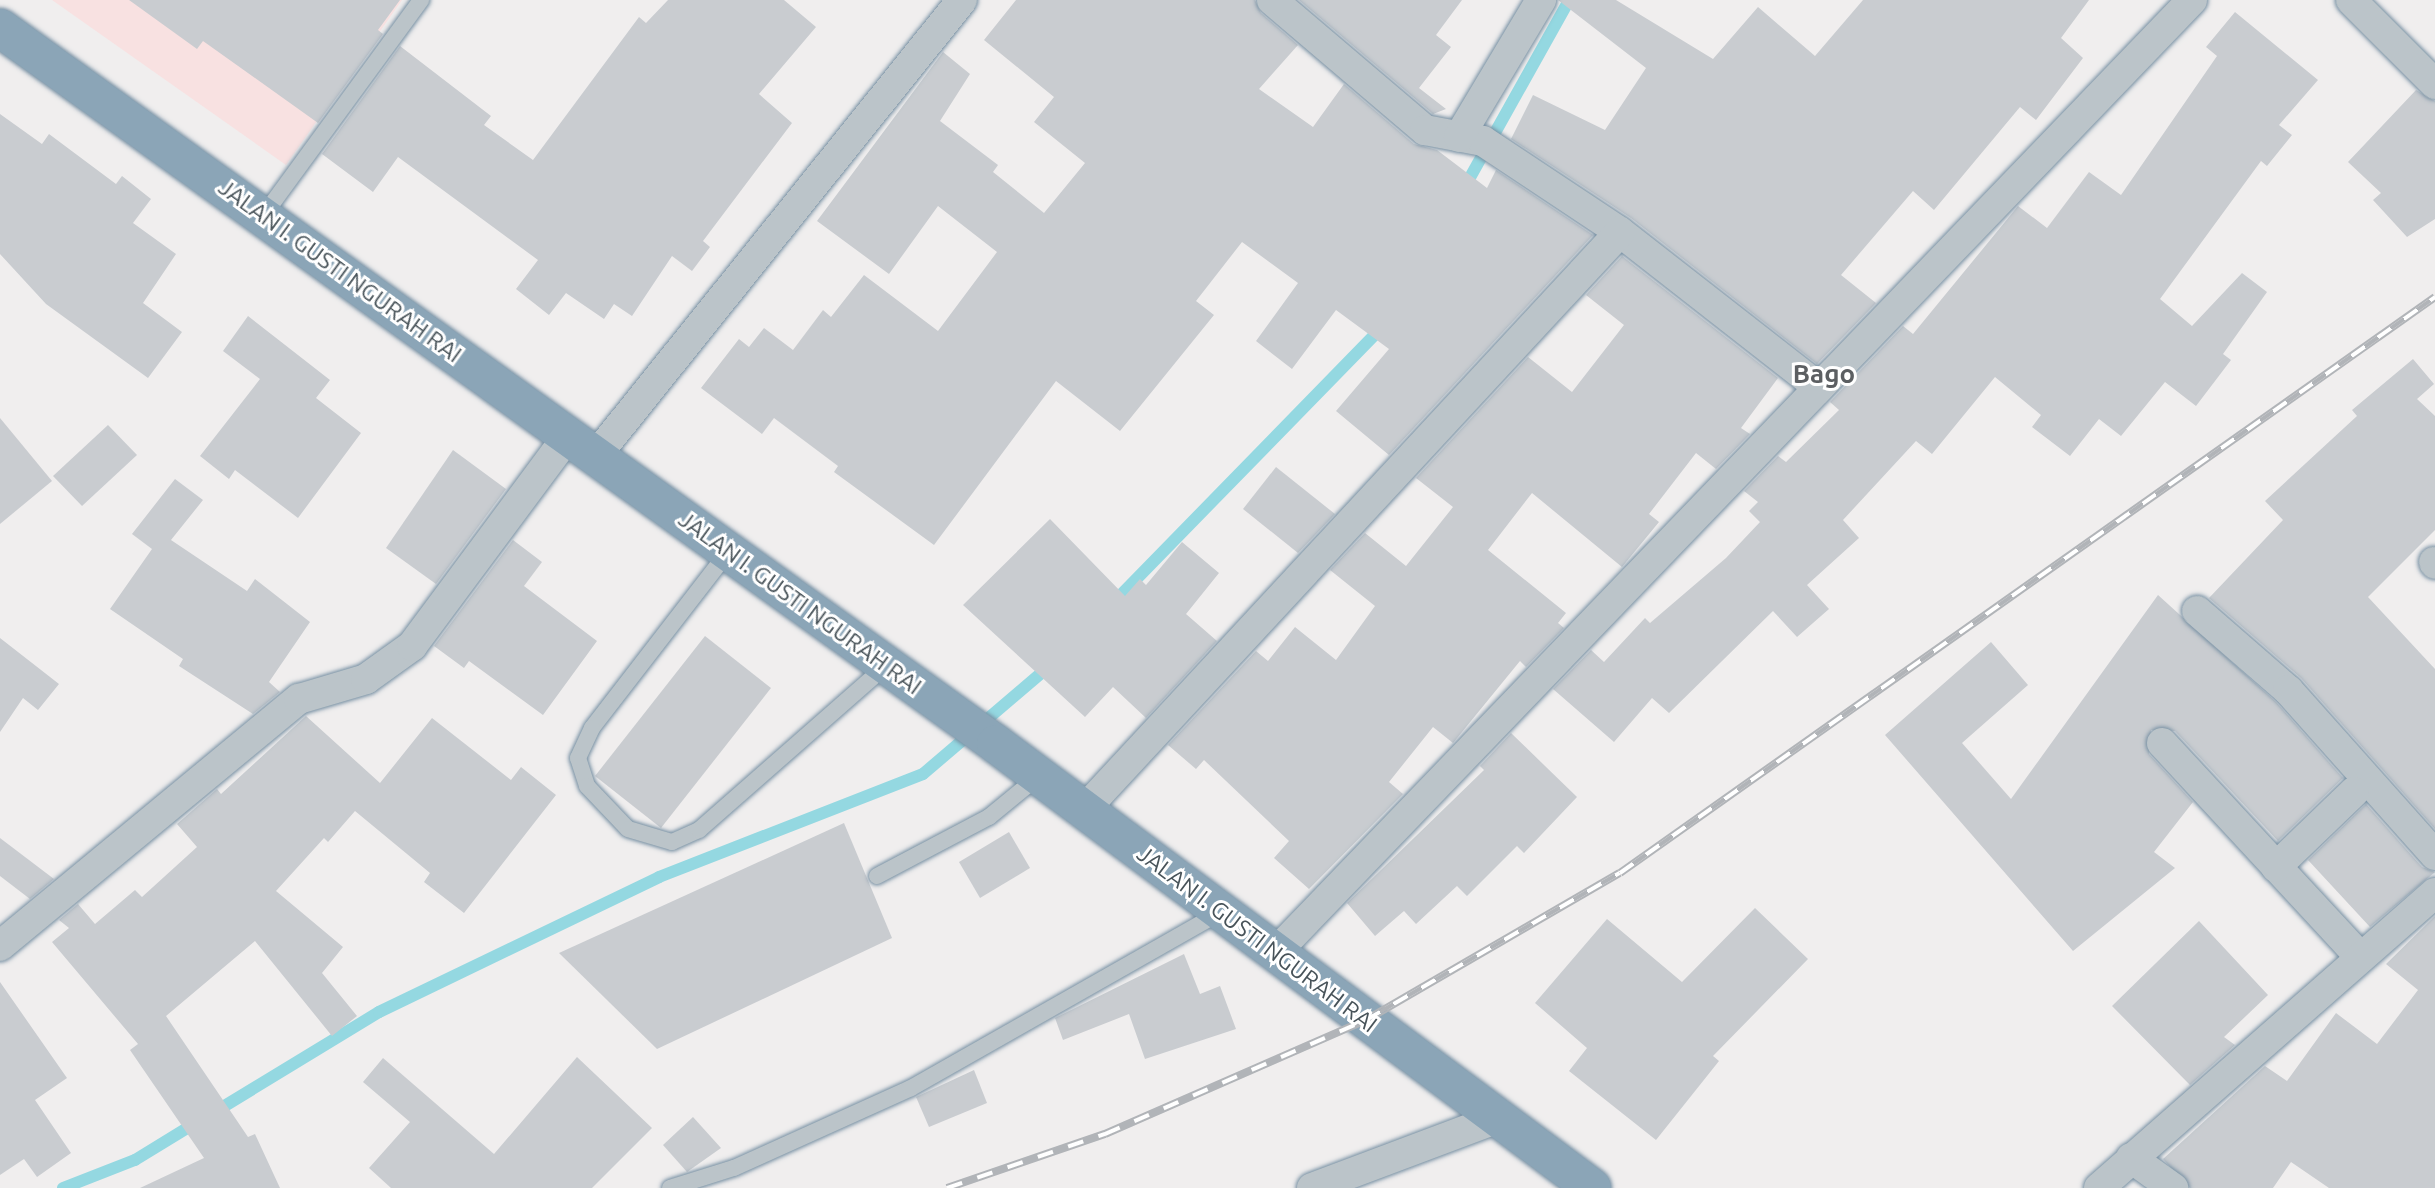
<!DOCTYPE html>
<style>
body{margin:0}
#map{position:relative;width:2435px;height:1188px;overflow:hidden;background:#f0eeee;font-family:Ubuntu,sans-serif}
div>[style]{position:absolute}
.medical>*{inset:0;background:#f8e1e1}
.stream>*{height:12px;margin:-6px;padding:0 6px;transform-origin:6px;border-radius:6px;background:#94d8e1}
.building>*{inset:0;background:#c9ccd0}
.roads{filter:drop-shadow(0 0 2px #7790a3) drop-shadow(0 0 2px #7790a3)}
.lane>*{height:16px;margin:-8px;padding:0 8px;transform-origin:8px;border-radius:8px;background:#bbc4c9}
.street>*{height:30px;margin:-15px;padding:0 15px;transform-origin:15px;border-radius:15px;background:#bbc4c9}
.highway>*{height:38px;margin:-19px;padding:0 19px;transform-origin:19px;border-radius:19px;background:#8ba5b7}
.rail>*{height:8px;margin-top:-4px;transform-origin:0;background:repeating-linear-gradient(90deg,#fff 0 16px,#b1b4b8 0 32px);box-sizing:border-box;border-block:2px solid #b1b4b8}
span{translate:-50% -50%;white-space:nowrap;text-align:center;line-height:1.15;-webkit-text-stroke:6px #fff;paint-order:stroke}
.street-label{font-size:23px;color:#485359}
.quarter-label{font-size:26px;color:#5c5f62;font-weight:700}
</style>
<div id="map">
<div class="medical">
<i style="clip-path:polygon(52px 0,402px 0,286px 165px)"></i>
</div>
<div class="stream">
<i style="left:1463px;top:190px;width:218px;rotate:-60.8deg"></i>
<i style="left:1112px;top:604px;width:387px;rotate:-45.7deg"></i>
<i style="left:213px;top:1113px;width:194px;rotate:-31.3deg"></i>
<i style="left:379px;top:1012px;width:311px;rotate:-25.7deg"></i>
<i style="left:659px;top:877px;width:283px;rotate:-21.3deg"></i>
<i style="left:923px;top:774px;width:170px;rotate:-40.5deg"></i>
<i style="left:63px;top:1188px;width:77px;rotate:-21.3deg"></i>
<i style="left:135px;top:1160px;width:73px;rotate:-31.5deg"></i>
</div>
<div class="building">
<i style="clip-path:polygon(129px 0,400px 0,378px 30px,383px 34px,318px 123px,203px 41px,197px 49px)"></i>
<i style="clip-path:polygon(668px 0,784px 0,816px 27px,759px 94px,792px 123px,703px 241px,710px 247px,692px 271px,672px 256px,632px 316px,614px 304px,604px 319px,566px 293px,549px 315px,516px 289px,538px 260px,398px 157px,373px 192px,322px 154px,400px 46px,491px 116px,484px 125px,533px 160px,639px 17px,646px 23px)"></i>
<i style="clip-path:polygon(1016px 0,1255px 0,1261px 13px,1298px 45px,1259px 89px,1313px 127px,1344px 84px,1414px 144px,1437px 150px,1487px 188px,1496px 170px,1593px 235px,1389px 455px,1336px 411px,1389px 349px,1336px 310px,1292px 369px,1256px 341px,1298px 283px,1242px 242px,1196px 301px,1214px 315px,1120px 431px,1056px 381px,934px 545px,834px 472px,838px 466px,774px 418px,762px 434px,701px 388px,739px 339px,749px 347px,764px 328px,793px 350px,823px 310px,831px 317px,864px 275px,938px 331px,997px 252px,938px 206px,889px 274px,817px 221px,943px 52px,970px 74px,940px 121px,998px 165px,993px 172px,1044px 213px,1085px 163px,1034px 122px,1054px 97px,984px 40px)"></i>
<i style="clip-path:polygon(1299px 0,1462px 0,1436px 35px,1451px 47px,1419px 88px,1446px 109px,1433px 114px)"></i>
<i style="clip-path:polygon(1558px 0,1616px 0,1713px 59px,1758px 7px,1815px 56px,1863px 0,2089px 0,2061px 38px,2083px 58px,2036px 120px,2020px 107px,1934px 210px,1913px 191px,1841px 275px,1876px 303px,1817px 364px,1631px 218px,1511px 139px,1533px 95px,1605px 130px,1646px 68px)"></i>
<i style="clip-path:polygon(2235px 12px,2318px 80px,2279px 125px,2292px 135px,2267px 166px,2261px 161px,2160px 299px,2192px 326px,2242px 273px,2267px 292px,2223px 354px,2231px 360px,2196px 406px,2165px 382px,2121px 436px,2099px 419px,2070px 456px,2032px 427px,2041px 415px,1995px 377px,1932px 454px,1916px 441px,1843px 520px,1859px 538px,1807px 585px,1829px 609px,1797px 637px,1773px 611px,1669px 713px,1652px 698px,1614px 742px,1553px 689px,1591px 650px,1604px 662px,1645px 618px,1650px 623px,1726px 558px,1760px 522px,1749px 511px,1758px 502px,1744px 491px,1778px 456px,1786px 462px,1839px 410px,1830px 402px,1903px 326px,1913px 334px,2018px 206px,2047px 228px,2089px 172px,2121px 195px,2217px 56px,2206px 47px)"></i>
<i style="clip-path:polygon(2416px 90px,2435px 101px,2435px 219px,2407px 237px,2373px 200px,2381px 193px,2348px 162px)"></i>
<i style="clip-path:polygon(0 114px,42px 144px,49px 134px,116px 184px,122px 176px,151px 199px,133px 223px,176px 254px,143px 303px,182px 332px,148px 378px,46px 304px,0 254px)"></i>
<i style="clip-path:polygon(1622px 256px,1778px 378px,1741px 428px,1750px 434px,1716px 469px,1696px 453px,1649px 514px,1659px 522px,1622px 567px,1532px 493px,1488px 550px,1566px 613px,1558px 623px,1564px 628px,1526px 667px,1520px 661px,1453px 743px,1433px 727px,1389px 782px,1403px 794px,1309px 889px,1274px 858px,1289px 841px,1204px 760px,1196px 769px,1168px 745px,1256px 651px,1268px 661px,1295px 627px,1336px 660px,1375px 606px,1330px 570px,1365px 533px,1406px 566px,1453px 507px,1416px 478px,1528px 357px,1572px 392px,1624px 325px,1586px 295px)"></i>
<i style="clip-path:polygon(248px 316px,330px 380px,316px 398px,361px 433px,298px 518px,235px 470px,229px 479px,200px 456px,260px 379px,223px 351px)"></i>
<i style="clip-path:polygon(2413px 359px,2434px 384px,2417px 399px,2435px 416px,2435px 530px,2368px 597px,2435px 669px,2435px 829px,2301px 678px,2209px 598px,2283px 520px,2265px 501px,2357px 416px,2352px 410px)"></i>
<i style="clip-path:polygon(0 418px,52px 481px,0 524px)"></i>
<i style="clip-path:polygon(108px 425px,137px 455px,82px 506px,53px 476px)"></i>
<i style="clip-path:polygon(453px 450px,506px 489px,436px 584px,386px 548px)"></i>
<i style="clip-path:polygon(1276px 467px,1335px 514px,1298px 553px,1243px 509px)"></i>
<i style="clip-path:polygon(175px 479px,203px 500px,171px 540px,247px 591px,255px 579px,310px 622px,269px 682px,280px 692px,253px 714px,179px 666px,183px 659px,110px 609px,152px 549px,132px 534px)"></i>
<i style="clip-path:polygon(1050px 519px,1125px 596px,1140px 579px,1146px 585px,1182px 542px,1219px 573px,1186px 614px,1217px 641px,1146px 718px,1113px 687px,1085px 717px,963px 605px)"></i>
<i style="clip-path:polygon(513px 540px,542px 562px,524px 586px,597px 641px,543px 715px,469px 661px,464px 668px,434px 646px)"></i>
<i style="clip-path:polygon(2158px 595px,2276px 702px,2343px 778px,2278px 841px,2175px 731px,2151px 730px,2149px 754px,2193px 802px,2154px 852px,2175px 868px,2073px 951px,1885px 735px,1991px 642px,2028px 685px,1962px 743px,2011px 799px)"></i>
<i style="clip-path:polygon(705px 636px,771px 688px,661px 828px,595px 776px)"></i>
<i style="clip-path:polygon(0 638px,59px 684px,38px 710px,23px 698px,0 732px)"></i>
<i style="clip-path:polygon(306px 716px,380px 783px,432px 718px,511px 780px,521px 767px,556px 795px,464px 913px,424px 882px,430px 873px,355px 811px,328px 842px,324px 838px,276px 891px,343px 947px,322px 973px,357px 1016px,332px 1036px,255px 941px,166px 1016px,248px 1137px,255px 1134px,280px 1188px,140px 1188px,204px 1158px,130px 1050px,138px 1044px,52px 942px,69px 928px,59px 920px,78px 904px,95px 924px,135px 890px,142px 897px,197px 847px,177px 824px,217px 789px,221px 794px)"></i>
<i style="clip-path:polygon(1511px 733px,1577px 797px,1524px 853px,1517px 846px,1467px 896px,1457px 886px,1416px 924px,1404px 911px,1375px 936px,1347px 903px,1484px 770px,1480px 766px)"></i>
<i style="clip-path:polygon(2366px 804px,2422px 867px,2435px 872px,2370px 927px,2308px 860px)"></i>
<i style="clip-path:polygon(844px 823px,892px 938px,657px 1049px,559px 953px)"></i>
<i style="clip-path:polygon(1009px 832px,1030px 868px,980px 898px,959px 862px)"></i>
<i style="clip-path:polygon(0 838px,54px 879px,30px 899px,0 876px)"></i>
<i style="clip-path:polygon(1755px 908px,1808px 959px,1713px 1056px,1719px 1061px,1656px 1140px,1569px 1071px,1587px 1048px,1535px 1003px,1607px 919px,1682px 982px)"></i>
<i style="clip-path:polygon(2435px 916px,2435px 1188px,2329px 1188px,2291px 1162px,2273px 1188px,2190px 1188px,2163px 1159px,2265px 1066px,2287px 1081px,2336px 1013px,2377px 1044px,2418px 990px,2386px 964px)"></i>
<i style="clip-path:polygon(2199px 921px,2268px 995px,2224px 1037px,2235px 1045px,2190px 1085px,2112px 1006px)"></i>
<i style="clip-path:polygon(1184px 954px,1200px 994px,1220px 986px,1236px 1029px,1145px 1059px,1129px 1014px,1063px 1040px,1055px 1018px)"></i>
<i style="clip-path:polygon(0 982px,67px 1078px,35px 1100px,71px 1153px,37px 1177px,24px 1159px,0 1175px)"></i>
<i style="clip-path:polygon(577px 1057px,652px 1128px,592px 1188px,391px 1188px,369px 1168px,410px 1122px,363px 1082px,383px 1058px,494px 1154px)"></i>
<i style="clip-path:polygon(974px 1070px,987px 1103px,929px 1127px,916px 1097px)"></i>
<i style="clip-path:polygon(693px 1117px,721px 1148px,687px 1172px,663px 1145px)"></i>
</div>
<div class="roads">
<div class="lane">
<i style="left:263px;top:216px;width:268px;rotate:-53.8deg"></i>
<i style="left:728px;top:552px;width:222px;rotate:127.7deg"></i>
<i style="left:592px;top:728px;width:33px;rotate:115deg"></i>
<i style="left:578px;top:758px;width:29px;rotate:72deg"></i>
<i style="left:587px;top:786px;width:59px;rotate:46.4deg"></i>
<i style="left:628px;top:829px;width:46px;rotate:16.5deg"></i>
<i style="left:672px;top:842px;width:30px;rotate:-24deg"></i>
<i style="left:699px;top:830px;width:250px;rotate:-41.3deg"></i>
<i style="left:877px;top:876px;width:127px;rotate:-27.8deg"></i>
<i style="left:989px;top:817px;width:65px;rotate:-39.4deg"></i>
<i style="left:670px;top:1188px;width:67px;rotate:-17.4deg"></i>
<i style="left:734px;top:1168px;width:194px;rotate:-24.3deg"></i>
<i style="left:911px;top:1088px;width:354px;rotate:-29.6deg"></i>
</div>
<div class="street">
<i style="left:1272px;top:0;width:201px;rotate:40.4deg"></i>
<i style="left:1425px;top:130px;width:59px;rotate:10.7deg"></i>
<i style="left:1483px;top:141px;width:164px;rotate:33.6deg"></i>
<i style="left:1620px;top:232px;width:250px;rotate:38deg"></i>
<i style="left:2351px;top:0;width:119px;rotate:45deg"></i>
<i style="left:1459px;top:137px;width:160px;rotate:-59.1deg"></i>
<i style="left:595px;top:457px;width:586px;rotate:-51.23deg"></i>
<i style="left:2434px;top:562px;width:2px;rotate:63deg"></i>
<i style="left:2197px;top:611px;width:121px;rotate:41deg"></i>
<i style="left:2288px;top:690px;width:221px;rotate:48.3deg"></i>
<i style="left:2162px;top:743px;width:290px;rotate:47.2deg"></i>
<i style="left:1084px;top:810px;width:788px;rotate:-47.16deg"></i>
<i style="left:2276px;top:867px;width:108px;rotate:-43.9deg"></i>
<i style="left:0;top:946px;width:388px;rotate:-39.6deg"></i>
<i style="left:299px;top:699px;width:70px;rotate:-16.6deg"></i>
<i style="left:366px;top:679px;width:57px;rotate:-35.7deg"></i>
<i style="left:412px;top:646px;width:260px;rotate:-53.4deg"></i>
<i style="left:1276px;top:952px;width:1321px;rotate:-46.1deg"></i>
<i style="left:2131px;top:1158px;width:52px;rotate:35.5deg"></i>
<i style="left:1312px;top:1188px;width:197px;rotate:-20.6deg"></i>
<i style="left:2099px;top:1188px;width:447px;rotate:-41.3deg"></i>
</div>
<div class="highway">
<i style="left:0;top:28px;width:1227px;rotate:35.71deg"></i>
<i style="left:996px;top:744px;width:743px;rotate:36.68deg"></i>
</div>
</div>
<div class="rail">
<i style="left:947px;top:1188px;width:167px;rotate:-18.9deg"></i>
<i style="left:1105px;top:1134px;width:285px;rotate:-23.6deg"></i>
<i style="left:1366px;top:1020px;width:293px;rotate:-30.1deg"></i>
<i style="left:1620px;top:873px;width:998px;rotate:-35.25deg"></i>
</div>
<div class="street-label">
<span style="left:340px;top:271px;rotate:36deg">JALAN I. GUSTI NGURAH RAI</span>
<span style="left:800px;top:603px;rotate:36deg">JALAN I. GUSTI NGURAH RAI</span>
<span style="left:1257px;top:939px;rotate:37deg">JALAN I. GUSTI NGURAH RAI</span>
</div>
<div class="quarter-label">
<span style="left:1824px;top:374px">Bago</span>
</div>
</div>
